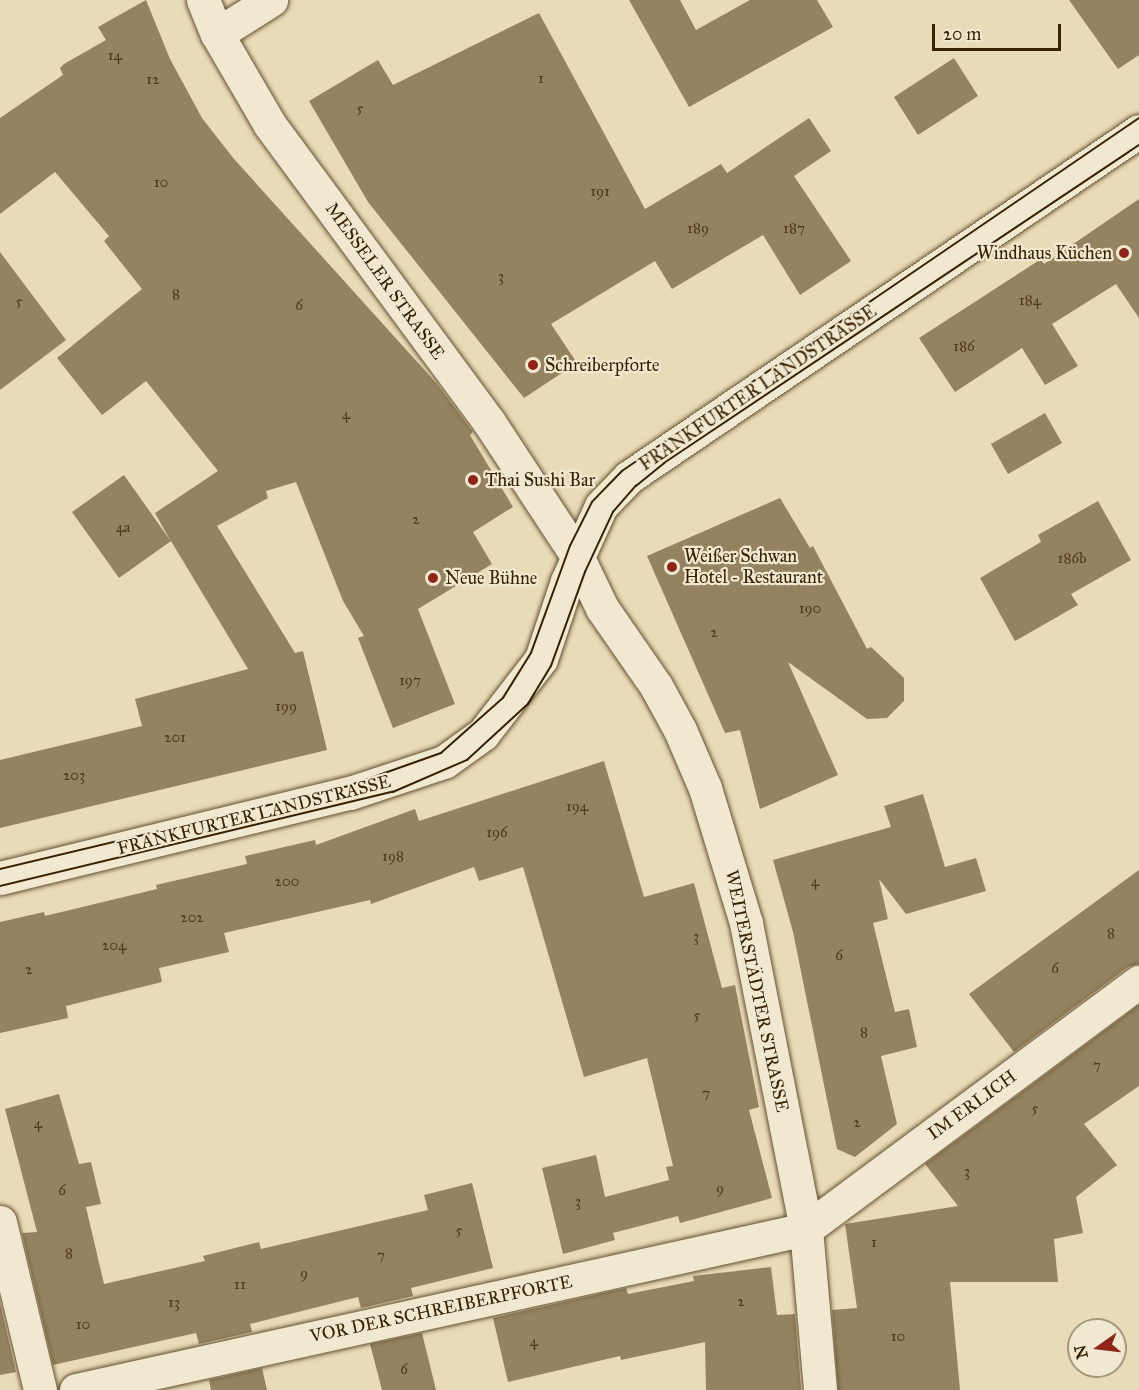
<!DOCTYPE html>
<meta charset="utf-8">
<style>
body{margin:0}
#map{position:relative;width:1139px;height:1390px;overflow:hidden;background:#e9dbb8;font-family:"IM FELL Great Primer",serif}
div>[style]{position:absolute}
.building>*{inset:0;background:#948260}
.roads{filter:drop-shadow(0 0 2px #64502e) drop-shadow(0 0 2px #64502e)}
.minor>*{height:33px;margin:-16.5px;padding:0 16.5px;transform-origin:16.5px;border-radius:16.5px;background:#f1e8d1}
.tram>*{height:1.5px;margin:-0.75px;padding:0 0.75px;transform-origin:0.75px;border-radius:0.75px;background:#372100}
.dots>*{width:16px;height:16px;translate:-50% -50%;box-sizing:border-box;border:3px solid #f1e8d1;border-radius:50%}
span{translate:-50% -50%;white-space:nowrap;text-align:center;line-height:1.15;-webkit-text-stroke:4.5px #f1e8d1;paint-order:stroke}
.number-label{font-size:15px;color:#4e3918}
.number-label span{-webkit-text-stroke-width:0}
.poi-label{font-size:18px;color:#372100}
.right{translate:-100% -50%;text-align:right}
.left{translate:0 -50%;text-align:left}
.street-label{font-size:18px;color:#372100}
.north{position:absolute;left:1067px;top:1318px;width:60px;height:60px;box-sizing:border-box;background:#f1e8d1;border:2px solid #a7987d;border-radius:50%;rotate:256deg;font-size:16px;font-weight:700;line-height:24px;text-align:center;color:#372100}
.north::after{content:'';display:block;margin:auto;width:21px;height:27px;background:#8f2418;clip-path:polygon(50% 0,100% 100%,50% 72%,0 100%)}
.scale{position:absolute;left:932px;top:24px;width:129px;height:27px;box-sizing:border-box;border:3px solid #372100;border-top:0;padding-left:8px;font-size:18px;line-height:21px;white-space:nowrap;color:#372100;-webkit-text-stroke:4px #f1e8d1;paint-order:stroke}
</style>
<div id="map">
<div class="building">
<i style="clip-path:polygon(146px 0,170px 59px,202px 118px,234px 159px,438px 385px,473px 432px,470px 435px,513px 507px,473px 532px,492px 564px,418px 609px,455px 704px,393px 728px,358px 638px,364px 636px,343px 601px,296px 482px,266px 491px,268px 498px,217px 526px,295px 653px,303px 651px,327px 750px,0 828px,0 760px,142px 726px,135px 699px,248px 669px,171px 541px,119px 578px,72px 512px,124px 475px,170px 540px,155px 513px,218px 471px,146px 381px,102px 415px,57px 358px,142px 289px,104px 241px,109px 236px,55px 172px,0 214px,0 118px,63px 75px,60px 68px,64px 64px,106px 40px,98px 27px)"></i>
<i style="clip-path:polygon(629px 0,680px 0,696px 30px,750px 0,817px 0,833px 27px,689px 107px)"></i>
<i style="clip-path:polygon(1069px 0,1139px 0,1139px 55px,1118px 69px)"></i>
<i style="clip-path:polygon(539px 13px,645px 209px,721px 164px,727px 173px,809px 118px,831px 151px,794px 176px,851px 261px,800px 295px,763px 235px,672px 289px,655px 261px,551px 324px,577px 363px,524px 398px,368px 202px,309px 101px,378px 60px,393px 85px)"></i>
<i style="clip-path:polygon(954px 58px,978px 96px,918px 135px,894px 97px)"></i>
<i style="clip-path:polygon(1139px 199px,1139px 318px,1116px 284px,1052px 324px,1078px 366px,1045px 385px,1022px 348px,955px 392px,919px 338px,1041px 259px,1044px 264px)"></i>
<i style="clip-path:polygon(0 252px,66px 340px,0 390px)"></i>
<i style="clip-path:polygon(1045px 413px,1062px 443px,1008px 474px,991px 444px)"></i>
<i style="clip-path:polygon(780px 498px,810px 548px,813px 546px,867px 649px,871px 647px,904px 678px,904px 701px,887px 718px,867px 719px,788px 662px,838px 775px,760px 809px,740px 730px,725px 733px,647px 556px)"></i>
<i style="clip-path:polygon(1098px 501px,1131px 560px,1071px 594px,1078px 605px,1015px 641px,980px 578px,1041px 542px,1038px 535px)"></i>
<i style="clip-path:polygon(604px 761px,644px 897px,694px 883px,722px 988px,735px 985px,759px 1107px,749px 1110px,772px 1198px,680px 1223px,678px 1216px,613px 1233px,615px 1240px,563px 1254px,542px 1168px,596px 1155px,605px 1197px,669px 1180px,666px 1167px,673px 1166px,647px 1058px,584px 1077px,523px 867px,479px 881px,474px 867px,371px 904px,370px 900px,224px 933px,229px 952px,159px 968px,162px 982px,66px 1006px,68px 1018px,0 1033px,0 922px,44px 912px,45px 916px,157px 889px,156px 885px,247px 864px,245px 856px,315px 840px,316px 845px,415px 809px,419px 821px)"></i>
<i style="clip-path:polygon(923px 794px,945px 867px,976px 858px,986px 891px,906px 914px,879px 879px,888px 919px,873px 923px,895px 1012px,909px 1009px,917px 1047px,881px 1056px,897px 1124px,855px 1157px,837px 1149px,793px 932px,773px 860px,891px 827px,884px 806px)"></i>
<i style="clip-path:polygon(1139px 870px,1139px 964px,1128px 967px,1014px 1052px,969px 994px)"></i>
<i style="clip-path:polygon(1139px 1005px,1139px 1086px,1084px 1124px,1117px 1165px,1076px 1197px,1083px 1233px,1054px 1239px,1058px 1282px,950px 1282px,960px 1390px,838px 1390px,832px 1310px,857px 1308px,845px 1224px,958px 1206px,925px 1164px)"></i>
<i style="clip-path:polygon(59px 1094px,79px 1164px,91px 1162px,101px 1204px,86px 1207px,104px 1284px,205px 1261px,203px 1256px,259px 1242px,261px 1249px,428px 1210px,424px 1195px,472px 1183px,493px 1268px,411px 1288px,413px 1296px,361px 1308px,358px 1297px,250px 1324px,252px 1332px,199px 1344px,196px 1333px,53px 1365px,22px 1233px,37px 1232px,5px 1109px)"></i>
<i style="clip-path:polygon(771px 1267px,777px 1315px,795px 1314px,801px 1390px,706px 1390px,705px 1342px,621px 1360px,620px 1356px,508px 1382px,493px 1318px,626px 1288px,628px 1294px,694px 1281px,693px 1276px)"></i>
<i style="clip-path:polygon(0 1303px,16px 1372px,0 1375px)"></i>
<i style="clip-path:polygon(422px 1333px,436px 1390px,382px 1390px,370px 1344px)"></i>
<i style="clip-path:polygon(262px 1368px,267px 1390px,211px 1390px,209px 1380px)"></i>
</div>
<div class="roads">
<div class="minor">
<i style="left:203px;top:0;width:37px;rotate:68deg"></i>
<i style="left:217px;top:34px;width:105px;rotate:59.8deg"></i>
<i style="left:270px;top:125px;width:369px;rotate:53.6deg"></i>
<i style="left:489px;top:422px;width:160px;rotate:56.7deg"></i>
<i style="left:577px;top:556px;width:58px;rotate:64.3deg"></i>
<i style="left:602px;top:608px;width:95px;rotate:55.3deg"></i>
<i style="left:656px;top:686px;width:50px;rotate:61.4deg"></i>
<i style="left:680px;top:730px;width:63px;rotate:66.7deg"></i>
<i style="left:705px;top:788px;width:141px;rotate:73.1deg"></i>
<i style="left:746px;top:923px;width:312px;rotate:78.9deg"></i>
<i style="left:806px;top:1229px;width:162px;rotate:85deg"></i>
<i style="left:217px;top:34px;width:64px;rotate:-32.2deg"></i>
<i style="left:0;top:878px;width:360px;rotate:-13.7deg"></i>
<i style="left:350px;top:793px;width:99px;rotate:-18.3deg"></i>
<i style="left:444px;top:762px;width:48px;rotate:-35.7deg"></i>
<i style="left:483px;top:734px;width:95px;rotate:-52.3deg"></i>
<i style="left:541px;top:659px;width:82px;rotate:-71.6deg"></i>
<i style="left:567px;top:581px;width:82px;rotate:-65.6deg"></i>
<i style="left:601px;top:506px;width:40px;rotate:-46deg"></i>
<i style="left:629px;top:477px;width:616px;rotate:-34.15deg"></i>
<i style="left:0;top:1222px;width:173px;rotate:76.6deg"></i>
<i style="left:76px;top:1390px;width:748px;rotate:-12.44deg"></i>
<i style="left:806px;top:1229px;width:415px;rotate:-36.6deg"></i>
</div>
</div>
<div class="tram">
<i style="left:0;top:869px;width:358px;rotate:-13.4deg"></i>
<i style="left:348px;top:786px;width:99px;rotate:-19.5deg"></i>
<i style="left:441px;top:753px;width:83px;rotate:-41.6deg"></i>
<i style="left:503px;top:698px;width:53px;rotate:-58.1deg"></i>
<i style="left:531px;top:653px;width:114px;rotate:-70deg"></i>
<i style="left:570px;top:546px;width:49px;rotate:-63.4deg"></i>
<i style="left:592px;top:502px;width:43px;rotate:-45.9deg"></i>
<i style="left:622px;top:471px;width:626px;rotate:-34.32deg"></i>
<i style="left:0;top:886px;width:404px;rotate:-13.5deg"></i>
<i style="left:393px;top:792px;width:81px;rotate:-23.4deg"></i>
<i style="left:467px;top:760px;width:83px;rotate:-42.6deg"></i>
<i style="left:528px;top:704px;width:44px;rotate:-58.8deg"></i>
<i style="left:551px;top:666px;width:100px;rotate:-70.1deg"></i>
<i style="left:585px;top:572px;width:66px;rotate:-65deg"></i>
<i style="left:613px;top:512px;width:35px;rotate:-49deg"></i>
<i style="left:636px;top:486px;width:36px;rotate:-39deg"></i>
<i style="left:664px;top:463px;width:572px;rotate:-33.8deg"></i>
</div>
<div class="dots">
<i style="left:1124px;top:253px;background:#8f2418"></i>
<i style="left:533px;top:365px;background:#8f2418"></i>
<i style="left:473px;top:480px;background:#8f2418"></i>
<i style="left:672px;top:567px;background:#8f2418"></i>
<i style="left:433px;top:578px;background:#8f2418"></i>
</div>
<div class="number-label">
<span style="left:115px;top:56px">14</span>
<span style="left:541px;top:79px">1</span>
<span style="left:153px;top:80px">12</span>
<span style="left:360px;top:109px">5</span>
<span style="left:161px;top:183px">10</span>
<span style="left:600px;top:192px">191</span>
<span style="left:698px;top:229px">189</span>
<span style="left:794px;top:229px">187</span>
<span style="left:501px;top:277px">3</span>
<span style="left:176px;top:295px">8</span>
<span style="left:1030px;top:301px">184</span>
<span style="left:19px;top:302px">5</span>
<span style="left:299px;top:306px">6</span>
<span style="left:964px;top:347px">186</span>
<span style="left:346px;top:415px">4</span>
<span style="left:416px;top:520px">2</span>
<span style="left:123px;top:528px">4a</span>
<span style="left:1072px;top:559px">186b</span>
<span style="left:810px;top:609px">190</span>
<span style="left:714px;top:633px">2</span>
<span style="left:410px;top:681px">197</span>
<span style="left:286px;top:707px">199</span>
<span style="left:175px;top:738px">201</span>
<span style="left:74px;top:776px">203</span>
<span style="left:577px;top:807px">194</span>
<span style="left:497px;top:833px">196</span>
<span style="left:393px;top:857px">198</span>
<span style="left:287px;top:882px">200</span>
<span style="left:815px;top:882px">4</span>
<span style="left:192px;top:918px">202</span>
<span style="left:1111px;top:934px">8</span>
<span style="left:696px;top:937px">3</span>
<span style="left:114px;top:946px">204</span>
<span style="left:839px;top:956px">6</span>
<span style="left:1055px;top:969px">6</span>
<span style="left:29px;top:970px">2</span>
<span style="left:697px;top:1016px">5</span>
<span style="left:864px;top:1033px">8</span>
<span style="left:1097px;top:1066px">7</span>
<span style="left:706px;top:1094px">7</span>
<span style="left:1035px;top:1109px">5</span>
<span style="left:857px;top:1123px">2</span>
<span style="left:38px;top:1124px">4</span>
<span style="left:967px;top:1172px">3</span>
<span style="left:720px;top:1189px">9</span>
<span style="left:62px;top:1191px">6</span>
<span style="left:578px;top:1202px">3</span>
<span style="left:459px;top:1231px">5</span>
<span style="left:874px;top:1243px">1</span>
<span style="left:69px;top:1254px">8</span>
<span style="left:381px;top:1256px">7</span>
<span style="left:304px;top:1274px">9</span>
<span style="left:240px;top:1285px">11</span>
<span style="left:741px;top:1302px">2</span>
<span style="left:174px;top:1303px">13</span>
<span style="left:83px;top:1325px">10</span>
<span style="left:898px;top:1337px">10</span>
<span style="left:534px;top:1342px">4</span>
<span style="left:404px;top:1370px">6</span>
</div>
<div class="poi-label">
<span class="right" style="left:1112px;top:253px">Windhaus Küchen</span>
<span class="left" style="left:545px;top:365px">Schreiberpforte</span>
<span class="left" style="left:485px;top:480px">Thai Sushi Bar</span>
<span class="left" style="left:684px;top:567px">Weißer Schwan<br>Hotel - Restaurant</span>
<span class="left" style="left:445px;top:578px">Neue Bühne</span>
</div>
<div class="street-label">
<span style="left:385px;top:281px;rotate:54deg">MESSELER STRASSE</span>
<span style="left:758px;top:388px;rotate:-34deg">FRANKFURTER LANDSTRASSE</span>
<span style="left:254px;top:815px;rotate:-14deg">FRANKFURTER LANDSTRASSE</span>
<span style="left:757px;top:991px;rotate:78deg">WEITERSTÄDTER STRASSE</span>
<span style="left:972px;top:1105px;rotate:-36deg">IM ERLICH</span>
<span style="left:441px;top:1309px;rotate:-12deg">VOR DER SCHREIBERPFORTE</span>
</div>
<div class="north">N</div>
<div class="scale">20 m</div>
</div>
